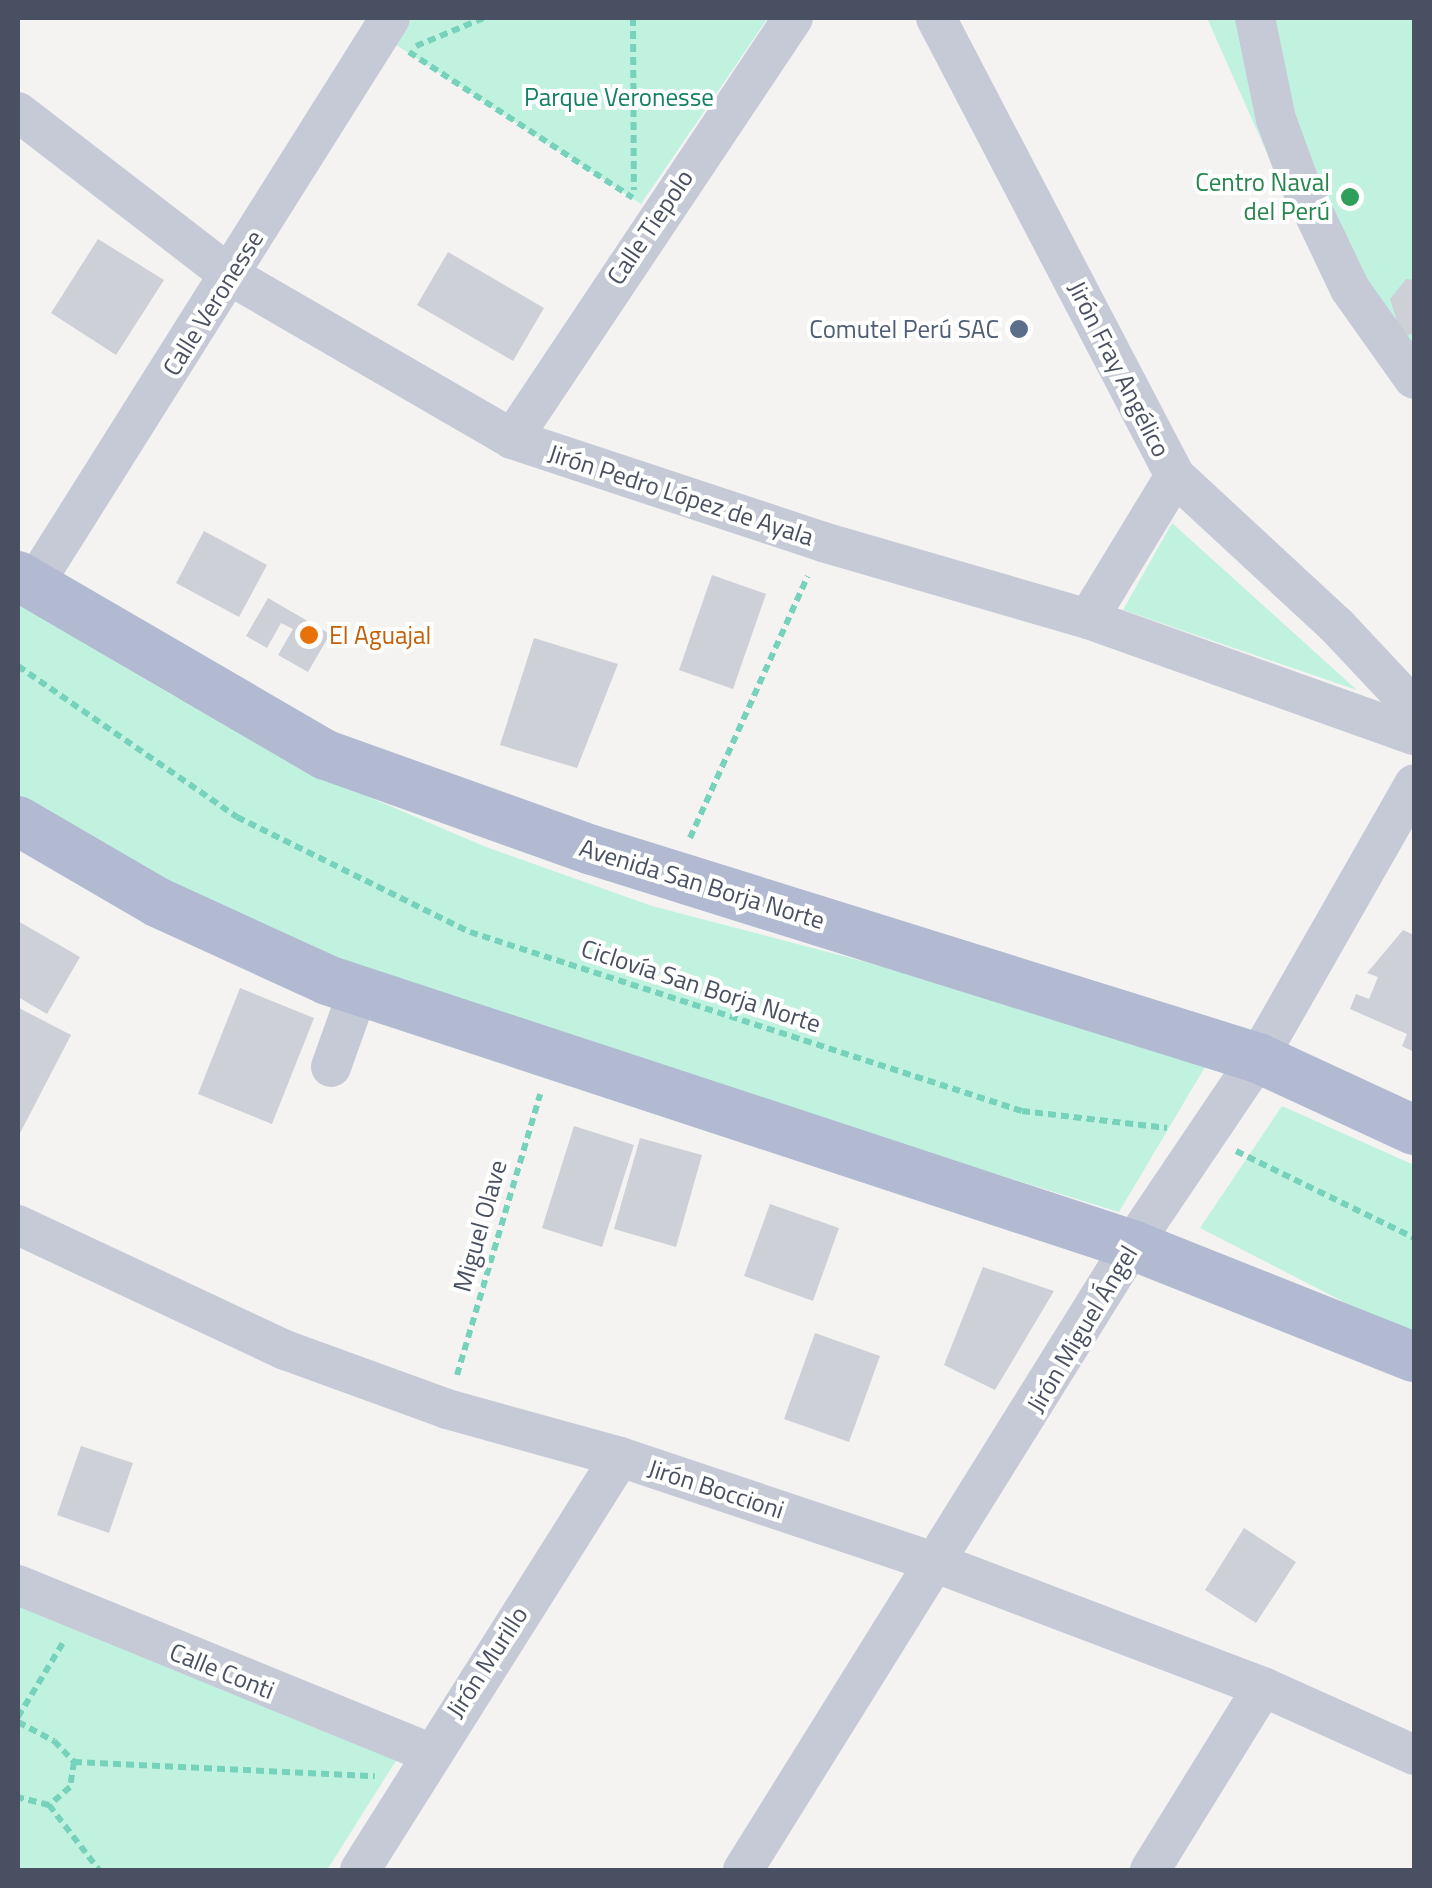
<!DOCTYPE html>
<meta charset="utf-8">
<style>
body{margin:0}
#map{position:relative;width:1432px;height:1888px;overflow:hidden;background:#f4f3f2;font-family:"Titillium Web",sans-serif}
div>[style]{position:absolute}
.green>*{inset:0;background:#c1f2e0}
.building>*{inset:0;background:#ced0d7}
.path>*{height:6px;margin-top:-3px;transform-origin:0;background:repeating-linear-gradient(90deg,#77d2bb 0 8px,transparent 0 13px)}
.minor>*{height:40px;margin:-20px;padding:0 20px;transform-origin:20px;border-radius:20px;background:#c6cad7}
.major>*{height:50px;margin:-25px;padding:0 25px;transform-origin:25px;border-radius:25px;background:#b1bad1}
.dots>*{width:28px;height:28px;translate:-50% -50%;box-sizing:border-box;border:5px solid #fff;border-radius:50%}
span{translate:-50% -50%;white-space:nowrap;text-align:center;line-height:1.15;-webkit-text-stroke:8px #fff;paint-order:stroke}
.park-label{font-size:25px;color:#148166}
.leisure-label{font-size:25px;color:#27864d}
.right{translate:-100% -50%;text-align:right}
.street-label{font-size:25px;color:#495061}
.service-label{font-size:25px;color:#4e5e75}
.food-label{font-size:25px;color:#c56008}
.left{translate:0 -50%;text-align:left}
.frame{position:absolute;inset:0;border:20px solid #495061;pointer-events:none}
</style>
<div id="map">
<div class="green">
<i style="clip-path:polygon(396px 18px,768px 18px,641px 204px,384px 37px)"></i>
<i style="clip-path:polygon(1207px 18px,1414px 18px,1414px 396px,1309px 248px)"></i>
<i style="clip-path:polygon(1172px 523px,1357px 690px,1123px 610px)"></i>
<i style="clip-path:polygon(18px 603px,172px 695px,355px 791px,486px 847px,652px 906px,923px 977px,1205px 1067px,1119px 1212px,403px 991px,188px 898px,18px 796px)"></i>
<i style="clip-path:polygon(1282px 1106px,1414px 1165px,1414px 1338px,1200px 1228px)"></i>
<i style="clip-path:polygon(18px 1602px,397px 1759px,327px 1870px,18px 1870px)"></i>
</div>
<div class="building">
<i style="clip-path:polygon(98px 239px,164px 280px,116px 355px,51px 313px)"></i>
<i style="clip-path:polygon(448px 252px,544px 308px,513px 361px,417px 305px)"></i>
<i style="clip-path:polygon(1406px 279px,1414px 280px,1414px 333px,1402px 337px,1390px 299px)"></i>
<i style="clip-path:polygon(204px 531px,267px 565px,239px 617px,176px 583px)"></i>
<i style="clip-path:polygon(712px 575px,766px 594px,733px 689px,679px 670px)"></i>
<i style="clip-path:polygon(268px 598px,330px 634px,308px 672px,278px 655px,293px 629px,281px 623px,267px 648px,246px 636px)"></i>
<i style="clip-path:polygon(534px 638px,618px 664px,577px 768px,500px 745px)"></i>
<i style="clip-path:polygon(18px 921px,80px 957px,47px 1014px,18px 997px)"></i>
<i style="clip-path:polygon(1403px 930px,1414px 935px,1414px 1052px,1402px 1046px,1407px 1034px,1350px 1009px,1356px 994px,1369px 999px,1378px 977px,1367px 973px)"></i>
<i style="clip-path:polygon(240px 988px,314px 1018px,272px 1124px,198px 1094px)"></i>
<i style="clip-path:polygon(19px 1008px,71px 1035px,18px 1137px,18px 1010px)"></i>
<i style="clip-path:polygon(574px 1126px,634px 1145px,602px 1247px,542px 1228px)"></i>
<i style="clip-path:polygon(640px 1138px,702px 1155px,676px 1247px,614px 1229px)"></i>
<i style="clip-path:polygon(770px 1204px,839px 1228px,813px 1301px,744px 1276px)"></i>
<i style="clip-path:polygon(983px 1267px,1054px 1291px,995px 1390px,944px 1365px)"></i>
<i style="clip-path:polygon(815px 1333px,880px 1356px,849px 1442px,784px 1419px)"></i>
<i style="clip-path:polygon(81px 1446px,133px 1463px,109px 1533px,57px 1515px)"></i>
<i style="clip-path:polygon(1244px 1528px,1296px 1562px,1256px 1623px,1205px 1590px)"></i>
</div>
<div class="path">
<i style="left:633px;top:18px;width:172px;rotate:89.7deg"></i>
<i style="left:416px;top:46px;width:74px;rotate:-22.4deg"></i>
<i style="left:409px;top:52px;width:267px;rotate:33.1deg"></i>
<i style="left:18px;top:666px;width:266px;rotate:34.6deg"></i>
<i style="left:237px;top:817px;width:260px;rotate:26.3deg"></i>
<i style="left:470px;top:932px;width:580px;rotate:17.97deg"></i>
<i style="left:1022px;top:1111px;width:146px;rotate:6.7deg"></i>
<i style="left:690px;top:838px;width:287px;rotate:-65.8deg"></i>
<i style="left:1236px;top:1151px;width:198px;rotate:26deg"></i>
<i style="left:457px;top:1375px;width:293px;rotate:-73.5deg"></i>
<i style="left:18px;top:1717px;width:89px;rotate:-58.8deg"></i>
<i style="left:18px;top:1722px;width:41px;rotate:27.8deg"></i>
<i style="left:54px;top:1741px;width:29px;rotate:46deg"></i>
<i style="left:74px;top:1762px;width:25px;rotate:99deg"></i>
<i style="left:70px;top:1787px;width:28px;rotate:139deg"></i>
<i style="left:49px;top:1805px;width:32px;rotate:-166deg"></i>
<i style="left:74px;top:1762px;width:301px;rotate:2.7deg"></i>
<i style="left:49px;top:1805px;width:82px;rotate:52.4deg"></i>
</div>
<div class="minor">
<i style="left:936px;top:18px;width:517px;rotate:62.44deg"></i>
<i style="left:1175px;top:476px;width:221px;rotate:42.8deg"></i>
<i style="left:1337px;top:626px;width:112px;rotate:46.8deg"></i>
<i style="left:1255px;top:18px;width:103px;rotate:78.3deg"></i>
<i style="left:1276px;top:119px;width:67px;rotate:69.9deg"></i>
<i style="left:1299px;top:182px;width:119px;rotate:64.5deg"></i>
<i style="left:1350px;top:289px;width:110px;rotate:54.6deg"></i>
<i style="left:18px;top:112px;width:269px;rotate:37.6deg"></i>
<i style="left:231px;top:276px;width:325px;rotate:30.1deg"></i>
<i style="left:512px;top:439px;width:328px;rotate:18.3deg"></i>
<i style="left:823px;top:542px;width:276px;rotate:16.2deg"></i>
<i style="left:1088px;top:619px;width:346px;rotate:19.6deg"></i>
<i style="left:512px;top:439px;width:506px;rotate:-56.28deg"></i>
<i style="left:32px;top:587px;width:672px;rotate:-57.82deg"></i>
<i style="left:1088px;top:619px;width:167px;rotate:-58.7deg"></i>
<i style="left:331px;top:1067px;width:81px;rotate:-70.4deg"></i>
<i style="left:18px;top:1225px;width:295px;rotate:25.1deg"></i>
<i style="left:285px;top:1350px;width:172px;rotate:20deg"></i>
<i style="left:447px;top:1409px;width:180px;rotate:15.5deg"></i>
<i style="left:620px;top:1457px;width:336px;rotate:18.5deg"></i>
<i style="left:939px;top:1564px;width:347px;rotate:20.8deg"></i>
<i style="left:1263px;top:1687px;width:166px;rotate:24.2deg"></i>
<i style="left:18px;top:1585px;width:444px;rotate:22.2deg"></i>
<i style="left:360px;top:1870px;width:488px;rotate:-57.8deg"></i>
<i style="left:743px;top:1870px;width:736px;rotate:-58.1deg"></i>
<i style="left:1132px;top:1245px;width:225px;rotate:-56deg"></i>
<i style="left:1258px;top:1058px;width:315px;rotate:-60.3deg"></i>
<i style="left:1150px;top:1870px;width:215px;rotate:-58.3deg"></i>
</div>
<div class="major">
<i style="left:18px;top:576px;width:356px;rotate:30.2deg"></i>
<i style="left:326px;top:755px;width:282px;rotate:19.7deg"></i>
<i style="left:592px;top:850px;width:698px;rotate:17.34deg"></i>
<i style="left:1258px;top:1058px;width:172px;rotate:24.8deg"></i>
<i style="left:18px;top:821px;width:161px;rotate:30.2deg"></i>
<i style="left:157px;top:902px;width:187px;rotate:24.6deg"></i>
<i style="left:327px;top:980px;width:847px;rotate:18.22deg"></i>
<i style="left:1132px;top:1245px;width:303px;rotate:21.7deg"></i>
</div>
<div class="dots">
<i style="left:1350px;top:197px;background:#2e9e5b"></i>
<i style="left:1019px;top:329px;background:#5c6f8a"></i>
<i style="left:309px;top:635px;background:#e8710a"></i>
</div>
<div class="park-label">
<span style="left:619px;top:97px">Parque Veronesse</span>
</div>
<div class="leisure-label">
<span class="right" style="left:1330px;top:197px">Centro Naval<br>del Perú</span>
</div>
<div class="street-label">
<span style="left:650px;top:227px;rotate:-56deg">Calle Tiepolo</span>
<span style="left:213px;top:303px;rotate:-58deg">Calle Veronesse</span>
<span style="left:1119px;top:369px;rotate:63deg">Jirón Fray Angélico</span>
<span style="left:681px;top:495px;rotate:18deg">Jirón Pedro López de Ayala</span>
<span style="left:702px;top:884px;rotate:17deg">Avenida San Borja Norte</span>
<span style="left:701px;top:986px;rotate:18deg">Ciclovía San Borja Norte</span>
<span style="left:480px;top:1226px;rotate:-74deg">Miguel Olave</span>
<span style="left:1082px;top:1329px;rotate:-59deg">Jirón Miguel Ángel</span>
<span style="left:716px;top:1489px;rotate:18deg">Jirón Boccioni</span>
<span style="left:487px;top:1662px;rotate:-57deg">Jirón Murillo</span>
<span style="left:222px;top:1671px;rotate:22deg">Calle Conti</span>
</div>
<div class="service-label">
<span class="right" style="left:999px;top:329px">Comutel Perú SAC</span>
</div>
<div class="food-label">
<span class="left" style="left:329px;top:635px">El Aguajal</span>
</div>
<div class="frame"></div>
</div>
